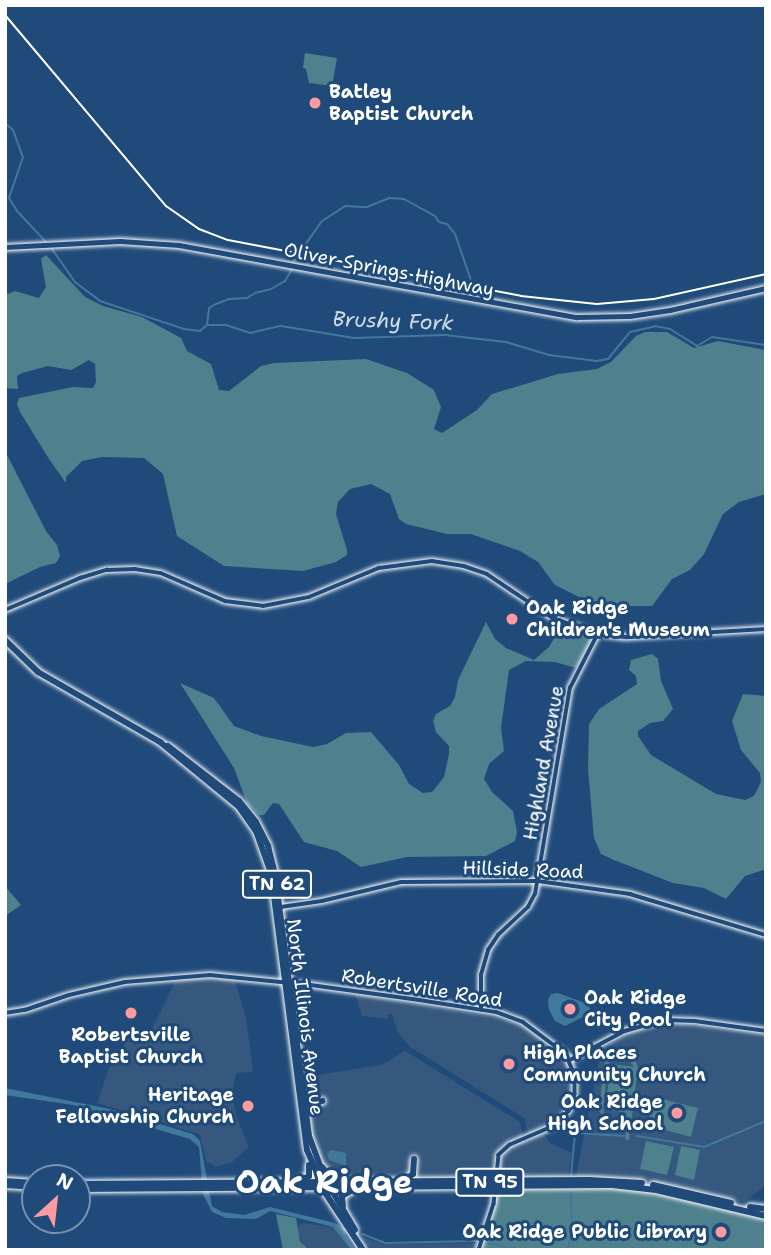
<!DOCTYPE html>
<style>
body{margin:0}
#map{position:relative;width:771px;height:1255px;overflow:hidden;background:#1f4a7a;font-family:"Shantell Sans",sans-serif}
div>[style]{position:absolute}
.built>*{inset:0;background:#36587e}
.green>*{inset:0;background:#4e818d}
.water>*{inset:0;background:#41799d}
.stream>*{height:2px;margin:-1px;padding:0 1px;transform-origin:1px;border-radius:1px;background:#41799d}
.roads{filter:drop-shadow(0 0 2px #fff) drop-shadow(0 0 2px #fff)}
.tertiary>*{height:3.5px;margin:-1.75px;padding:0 1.75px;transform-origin:1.75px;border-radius:1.75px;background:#1f4a7a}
.secondary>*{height:4.5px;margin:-2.25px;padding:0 2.25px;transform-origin:2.25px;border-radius:2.25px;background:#1f4a7a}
.trunk>*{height:6px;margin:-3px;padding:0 3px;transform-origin:3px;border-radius:3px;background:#1f4a7a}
.rail>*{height:2px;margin:-1px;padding:0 1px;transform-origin:1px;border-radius:1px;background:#fff}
.dots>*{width:19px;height:19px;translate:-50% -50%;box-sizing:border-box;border:4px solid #1f4a7a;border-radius:50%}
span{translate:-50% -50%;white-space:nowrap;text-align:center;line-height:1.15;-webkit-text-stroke:6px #1f4a7a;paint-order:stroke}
.shield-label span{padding:2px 5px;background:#1f4a7a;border:2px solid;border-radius:5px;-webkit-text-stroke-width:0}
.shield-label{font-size:18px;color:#fff;font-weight:700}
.poi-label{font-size:19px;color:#fff;font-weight:700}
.left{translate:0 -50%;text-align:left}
.right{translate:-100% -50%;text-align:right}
.street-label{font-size:19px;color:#fff}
.water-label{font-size:21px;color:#d0dee6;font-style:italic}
.town-label{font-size:33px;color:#fff;font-weight:700}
.frame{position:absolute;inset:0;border:7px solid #fff;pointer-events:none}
.north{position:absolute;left:21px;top:1164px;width:70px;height:70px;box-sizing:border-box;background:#1f4a7a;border:2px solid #7992af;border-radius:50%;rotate:27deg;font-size:19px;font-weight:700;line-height:28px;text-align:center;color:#fff}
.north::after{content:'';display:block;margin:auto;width:24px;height:32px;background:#ff9aa2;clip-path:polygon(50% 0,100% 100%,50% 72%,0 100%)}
</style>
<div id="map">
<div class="built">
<i style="clip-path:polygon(177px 978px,234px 978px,246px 1017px,253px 1072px,236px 1073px,232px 1093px,237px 1118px,249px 1147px,232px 1162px,216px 1167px,206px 1161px,200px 1135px,195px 1133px,97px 1103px,110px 1065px,120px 1057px,126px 1039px,144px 1035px,153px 1027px)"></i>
<i style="clip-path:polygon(355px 994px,497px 1018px,529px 1028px,561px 1052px,573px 1076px,572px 1099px,557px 1123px,542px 1132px,550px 1143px,572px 1153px,568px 1179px,500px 1177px,499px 1167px,504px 1153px,514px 1145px,534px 1138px,527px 1130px,524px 1118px,409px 1046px,398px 1033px,392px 1014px,388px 1014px,388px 1019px,362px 1016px)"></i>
<i style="clip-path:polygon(681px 1024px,766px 1035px,766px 1185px,744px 1202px,653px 1182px,576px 1176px,601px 1050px,629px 1033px,655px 1025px)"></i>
<i style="clip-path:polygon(405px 1051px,520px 1122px,523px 1137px,501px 1147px,495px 1154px,491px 1176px,487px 1180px,342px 1179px,327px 1170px,311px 1134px,304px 1077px,381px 1065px)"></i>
<i style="clip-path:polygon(304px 1223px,336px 1228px,351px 1250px,306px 1249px,297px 1232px,299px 1225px)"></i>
<i style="clip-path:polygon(362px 1237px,385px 1244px,479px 1243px,476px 1250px,373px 1250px)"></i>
</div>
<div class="green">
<i style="clip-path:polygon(305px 53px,337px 58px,332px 86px,309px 83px,306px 69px,303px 68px)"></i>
<i style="clip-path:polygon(46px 255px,85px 297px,103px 306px,142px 317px,181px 338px,187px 351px,211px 364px,219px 390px,229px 391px,261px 366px,274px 363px,366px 359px,407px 373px,434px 390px,441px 407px,434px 429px,442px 433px,477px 410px,492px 394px,558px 374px,597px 369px,611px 362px,636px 336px,645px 332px,667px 332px,694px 348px,718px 341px,766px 350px,766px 494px,739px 502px,723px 514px,704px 554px,690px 570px,672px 579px,652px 606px,606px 606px,589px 602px,555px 585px,538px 562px,520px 551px,471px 534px,447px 534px,406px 524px,399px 519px,390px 494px,371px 484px,350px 489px,338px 502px,336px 514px,347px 550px,347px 555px,336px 562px,303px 571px,224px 566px,177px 536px,163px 474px,144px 458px,102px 457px,82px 461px,66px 477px,66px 483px,49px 459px,20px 412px,17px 404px,19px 398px,73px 387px,93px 388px,96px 382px,95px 364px,89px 360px,71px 370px,48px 366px,22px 373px,17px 376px,18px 389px,5px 388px,5px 295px,15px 291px,39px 298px,46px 287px,41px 259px)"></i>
<i style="clip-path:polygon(5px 451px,46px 531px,57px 545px,60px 556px,56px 563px,40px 567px,5px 584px)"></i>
<i style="clip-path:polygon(486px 622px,495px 639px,506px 648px,534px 660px,549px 647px,562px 625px,591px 635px,593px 639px,576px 668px,555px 662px,526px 661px,509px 670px,501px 728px,504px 751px,489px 764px,484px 779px,492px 792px,513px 811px,517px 832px,515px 841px,486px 856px,407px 857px,361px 867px,337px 851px,304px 842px,279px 804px,273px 803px,264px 815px,259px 815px,247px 803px,234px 768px,180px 683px,214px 698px,234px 726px,261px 736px,313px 747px,327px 744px,346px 733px,371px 732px,399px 765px,409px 784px,423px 793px,432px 792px,444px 777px,449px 754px,449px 746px,436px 732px,433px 721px,436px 714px,450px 706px,455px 697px,458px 680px)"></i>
<i style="clip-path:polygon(652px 654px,658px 659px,661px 681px,673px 709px,663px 721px,650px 723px,638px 731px,638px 736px,651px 755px,716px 794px,745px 800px,754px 796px,761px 782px,760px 773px,741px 750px,732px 721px,743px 694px,766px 696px,766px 869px,745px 876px,726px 899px,704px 888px,673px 883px,614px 860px,601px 854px,594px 838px,588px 769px,589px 724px,599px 709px,637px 684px,636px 676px,629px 670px,631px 660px)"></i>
<i style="clip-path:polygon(5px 886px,21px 905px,5px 916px)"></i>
<i style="clip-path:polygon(evenodd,620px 1051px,633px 1055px,638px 1067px,629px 1140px,625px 1139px,627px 1121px,615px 1126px,624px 1127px,623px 1129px,600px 1124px,611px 1125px,599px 1111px,604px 1064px,610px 1055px,620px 1051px,625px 1055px,634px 1067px,611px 1064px,605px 1109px,627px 1113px,632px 1081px,628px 1111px,623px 1119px,613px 1121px,606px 1117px,603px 1109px,608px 1065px,614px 1056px,625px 1055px)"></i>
<i style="clip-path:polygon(654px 1097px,698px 1108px,691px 1137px,647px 1125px)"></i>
<i style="clip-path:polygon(646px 1141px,674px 1147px,667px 1175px,640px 1169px)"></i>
<i style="clip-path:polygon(681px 1146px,700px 1150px,694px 1180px,675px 1175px)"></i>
<i style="clip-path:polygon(613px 1186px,640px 1188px,766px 1217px,766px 1250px,481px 1250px,498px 1193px,502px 1187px)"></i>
<i style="clip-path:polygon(276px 1214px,296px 1218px,300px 1241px,309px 1250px,283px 1250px)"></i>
</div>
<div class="water">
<i style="clip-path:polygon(558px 993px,588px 1004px,590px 1009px,587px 1015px,565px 1026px,555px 1021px,549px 1010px,548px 1000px,551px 994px)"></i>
<i style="clip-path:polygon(5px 1088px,110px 1109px,193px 1134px,200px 1141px,212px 1206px,222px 1212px,244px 1215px,270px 1207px,335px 1223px,346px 1229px,345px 1235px,355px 1250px,351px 1250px,333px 1227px,270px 1211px,256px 1219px,226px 1218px,212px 1212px,203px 1194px,199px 1147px,190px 1139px,73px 1105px,5px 1095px)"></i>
<i style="clip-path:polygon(331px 1150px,346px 1153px,346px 1166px,329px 1160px,327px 1154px)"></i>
</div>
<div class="stream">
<i style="left:5px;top:123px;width:11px;rotate:41deg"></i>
<i style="left:13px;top:130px;width:29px;rotate:70deg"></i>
<i style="left:23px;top:157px;width:43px;rotate:108.9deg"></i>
<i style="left:9px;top:198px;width:15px;rotate:58deg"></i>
<i style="left:17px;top:211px;width:42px;rotate:46.9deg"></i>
<i style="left:50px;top:246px;width:44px;rotate:55.2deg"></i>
<i style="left:75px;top:282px;width:31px;rotate:37deg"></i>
<i style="left:100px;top:301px;width:89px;rotate:18.4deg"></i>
<i style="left:184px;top:329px;width:16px;rotate:7deg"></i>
<i style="left:200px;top:331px;width:9px;rotate:-41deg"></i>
<i style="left:207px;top:325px;width:19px"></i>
<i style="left:226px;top:325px;width:25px;rotate:18deg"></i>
<i style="left:250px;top:333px;width:32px;rotate:-13deg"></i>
<i style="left:281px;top:326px;width:74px;rotate:9.3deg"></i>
<i style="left:354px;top:338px;width:91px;rotate:-1.9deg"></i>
<i style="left:445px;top:335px;width:61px;rotate:6.5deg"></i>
<i style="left:506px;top:342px;width:45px;rotate:16.8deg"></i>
<i style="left:549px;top:355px;width:48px;rotate:7.1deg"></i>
<i style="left:597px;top:361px;width:11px;rotate:-10deg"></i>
<i style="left:608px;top:359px;width:35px;rotate:-51deg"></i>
<i style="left:630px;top:332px;width:26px;rotate:-13deg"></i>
<i style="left:655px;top:326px;width:15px;rotate:11deg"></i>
<i style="left:670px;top:329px;width:32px;rotate:32deg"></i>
<i style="left:697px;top:346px;width:17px;rotate:-31deg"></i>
<i style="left:712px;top:337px;width:55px;rotate:8.4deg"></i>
<i style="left:293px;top:262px;width:50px;rotate:-54.7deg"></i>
<i style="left:322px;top:221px;width:27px;rotate:-33deg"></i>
<i style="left:345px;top:206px;width:22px;rotate:3deg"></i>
<i style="left:367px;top:207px;width:24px;rotate:-22deg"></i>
<i style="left:389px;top:198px;width:15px;rotate:4deg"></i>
<i style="left:404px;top:199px;width:35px;rotate:29deg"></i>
<i style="left:435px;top:216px;width:7px;rotate:56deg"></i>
<i style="left:439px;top:222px;width:8px;rotate:14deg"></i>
<i style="left:447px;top:224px;width:13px;rotate:51deg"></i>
<i style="left:455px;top:234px;width:58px;rotate:70.9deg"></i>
<i style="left:474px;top:289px;width:19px;rotate:28deg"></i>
<i style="left:207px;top:325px;width:17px;rotate:-83deg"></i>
<i style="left:209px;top:308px;width:8px;rotate:-30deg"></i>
<i style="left:216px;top:304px;width:14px;rotate:-21deg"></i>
<i style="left:229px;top:299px;width:18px;rotate:-3deg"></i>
<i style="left:247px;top:298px;width:9px;rotate:-32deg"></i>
<i style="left:255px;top:293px;width:16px;rotate:-14deg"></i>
<i style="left:271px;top:289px;width:16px;rotate:-30deg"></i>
<i style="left:285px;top:281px;width:14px;rotate:-60deg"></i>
<i style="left:637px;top:1136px;width:68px;rotate:9.3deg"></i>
<i style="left:704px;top:1147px;width:67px;rotate:-22.8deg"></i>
<i style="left:571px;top:1176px;width:43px;rotate:-84.7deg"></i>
<i style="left:575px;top:1133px;width:49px;rotate:3.5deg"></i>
<i style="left:362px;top:1234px;width:25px;rotate:21deg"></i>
<i style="left:385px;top:1243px;width:92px;rotate:-1.2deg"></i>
<i style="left:477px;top:1241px;width:46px;rotate:11.3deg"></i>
<i style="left:567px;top:1250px;width:19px;rotate:-74deg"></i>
<i style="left:572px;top:1232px;width:43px;rotate:-91.3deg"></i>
</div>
<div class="roads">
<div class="tertiary">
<i style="left:5px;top:610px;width:82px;rotate:-23.1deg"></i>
<i style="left:80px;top:578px;width:28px;rotate:-17deg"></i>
<i style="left:107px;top:570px;width:28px;rotate:-2deg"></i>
<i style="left:135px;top:569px;width:26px;rotate:9deg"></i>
<i style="left:161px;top:573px;width:70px;rotate:23.6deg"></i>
<i style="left:225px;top:601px;width:38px;rotate:7deg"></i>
<i style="left:263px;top:606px;width:47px;rotate:-11.1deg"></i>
<i style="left:309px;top:597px;width:76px;rotate:-22.5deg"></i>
<i style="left:379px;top:568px;width:53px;rotate:-7.5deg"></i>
<i style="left:432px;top:561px;width:32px;rotate:9deg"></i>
<i style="left:464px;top:566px;width:24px;rotate:19deg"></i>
<i style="left:487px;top:574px;width:79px;rotate:33.7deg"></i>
<i style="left:553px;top:618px;width:47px;rotate:20deg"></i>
<i style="left:597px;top:634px;width:30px;rotate:6deg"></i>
<i style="left:627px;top:637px;width:139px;rotate:-3.3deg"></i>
<i style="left:281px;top:907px;width:41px;rotate:-8.3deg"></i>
<i style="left:322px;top:901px;width:81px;rotate:-13.5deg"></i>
<i style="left:401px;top:882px;width:137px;rotate:-0.4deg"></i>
<i style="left:538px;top:881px;width:93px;rotate:8deg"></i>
<i style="left:630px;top:894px;width:142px;rotate:16.8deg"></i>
<i style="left:481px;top:1010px;width:35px;rotate:-90deg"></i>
<i style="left:481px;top:975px;width:26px;rotate:-74deg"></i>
<i style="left:488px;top:950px;width:18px;rotate:-56deg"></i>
<i style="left:498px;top:935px;width:41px;rotate:-43deg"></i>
<i style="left:528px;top:907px;width:15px;rotate:-62deg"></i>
<i style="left:535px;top:894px;width:209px;rotate:-80.4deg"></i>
<i style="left:570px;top:688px;width:59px;rotate:-63deg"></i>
<i style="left:5px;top:1013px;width:20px;rotate:-9deg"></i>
<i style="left:25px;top:1010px;width:46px;rotate:-18.8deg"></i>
<i style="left:69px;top:995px;width:57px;rotate:-13.1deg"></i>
<i style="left:125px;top:982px;width:85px;rotate:-4.7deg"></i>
<i style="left:210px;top:975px;width:101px;rotate:5.7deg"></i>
<i style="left:311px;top:985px;width:109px;rotate:7.9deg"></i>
<i style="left:419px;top:1000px;width:78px;rotate:8.9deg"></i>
<i style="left:496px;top:1012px;width:29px;rotate:20deg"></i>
<i style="left:523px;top:1022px;width:54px;rotate:36.7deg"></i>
<i style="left:566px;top:1054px;width:23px;rotate:67deg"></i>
<i style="left:575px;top:1075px;width:19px;rotate:90deg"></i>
<i style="left:575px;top:1094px;width:18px;rotate:109deg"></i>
<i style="left:569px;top:1111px;width:18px;rotate:131deg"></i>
<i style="left:557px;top:1125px;width:51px;rotate:156.9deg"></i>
<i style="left:510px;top:1145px;width:15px;rotate:138deg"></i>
<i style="left:499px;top:1155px;width:49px;rotate:95.8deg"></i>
<i style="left:494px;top:1204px;width:48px;rotate:108.1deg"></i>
<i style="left:570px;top:1060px;width:62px;rotate:-27.8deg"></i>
<i style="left:625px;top:1031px;width:41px;rotate:-15.8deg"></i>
<i style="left:664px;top:1020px;width:31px;rotate:2deg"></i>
<i style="left:695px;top:1021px;width:72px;rotate:8deg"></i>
</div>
<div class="secondary">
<i style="left:5px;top:247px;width:115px;rotate:-3deg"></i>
<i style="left:120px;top:241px;width:59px;rotate:3.9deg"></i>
<i style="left:179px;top:245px;width:404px;rotate:10.3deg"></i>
<i style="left:577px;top:317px;width:53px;rotate:-1.1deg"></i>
<i style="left:630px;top:316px;width:40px;rotate:-8.5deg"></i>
<i style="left:670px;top:310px;width:98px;rotate:-12.9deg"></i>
</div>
<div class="trunk">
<i style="left:5px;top:640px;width:46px;rotate:44.1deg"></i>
<i style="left:38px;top:672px;width:141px;rotate:29.8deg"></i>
<i style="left:160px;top:742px;width:102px;rotate:39.4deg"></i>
<i style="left:239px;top:807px;width:29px;rotate:55deg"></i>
<i style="left:256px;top:831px;width:45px;rotate:70.3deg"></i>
<i style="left:271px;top:873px;width:279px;rotate:82.6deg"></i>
<i style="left:307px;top:1150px;width:48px;rotate:66.6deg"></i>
<i style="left:326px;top:1194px;width:67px;rotate:56.5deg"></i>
<i style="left:168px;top:746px;width:90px;rotate:37.8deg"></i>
<i style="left:239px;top:801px;width:27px;rotate:51deg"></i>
<i style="left:256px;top:822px;width:27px;rotate:63deg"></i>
<i style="left:268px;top:846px;width:29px;rotate:76deg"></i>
<i style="left:275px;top:874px;width:264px;rotate:82.6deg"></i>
<i style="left:309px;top:1136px;width:46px;rotate:69.6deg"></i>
<i style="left:325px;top:1179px;width:59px;rotate:59.5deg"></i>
<i style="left:308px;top:1113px;width:8px;rotate:-83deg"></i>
<i style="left:309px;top:1105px;width:14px;rotate:-17deg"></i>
<i style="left:322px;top:1167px;width:13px;rotate:48deg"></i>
<i style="left:331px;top:1177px;width:10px;rotate:17deg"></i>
<i style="left:5px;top:1181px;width:30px;rotate:4deg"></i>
<i style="left:298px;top:1181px;width:12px;rotate:-24deg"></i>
<i style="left:309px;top:1176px;width:11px;rotate:-90deg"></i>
<i style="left:404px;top:1181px;width:11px;rotate:-38deg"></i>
<i style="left:413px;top:1174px;width:15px;rotate:-86deg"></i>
<i style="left:77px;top:1184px;width:513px;rotate:-0.45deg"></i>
<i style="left:590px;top:1180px;width:52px;rotate:3.3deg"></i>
<i style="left:5px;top:1185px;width:30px;rotate:4deg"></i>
<i style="left:653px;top:1185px;width:80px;rotate:13deg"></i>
<i style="left:77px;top:1189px;width:535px;rotate:-0.43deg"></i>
<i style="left:612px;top:1185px;width:44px;rotate:6.5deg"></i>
<i style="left:656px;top:1190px;width:113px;rotate:13.3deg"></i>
<i style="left:343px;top:1206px;width:10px;rotate:-96deg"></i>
<i style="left:342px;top:1196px;width:13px;rotate:-29deg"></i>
<i style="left:750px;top:1207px;width:16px;rotate:7deg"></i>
</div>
</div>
<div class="rail">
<i style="left:5px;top:15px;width:250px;rotate:49.9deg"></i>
<i style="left:166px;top:206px;width:40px;rotate:34.9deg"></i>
<i style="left:199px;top:229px;width:31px;rotate:21deg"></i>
<i style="left:228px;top:240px;width:298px;rotate:10.8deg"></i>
<i style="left:521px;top:296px;width:76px;rotate:6deg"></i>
<i style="left:597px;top:304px;width:57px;rotate:-5deg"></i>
<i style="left:654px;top:299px;width:115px;rotate:-12.6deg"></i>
</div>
<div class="dots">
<i style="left:315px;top:103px;background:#ff9aa2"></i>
<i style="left:512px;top:619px;background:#ff9aa2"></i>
<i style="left:570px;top:1009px;background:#ff9aa2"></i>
<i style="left:131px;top:1013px;background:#ff9aa2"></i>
<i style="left:509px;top:1064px;background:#ff9aa2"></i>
<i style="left:248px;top:1106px;background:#ff9aa2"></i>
<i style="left:677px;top:1113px;background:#ff9aa2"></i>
<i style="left:721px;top:1232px;background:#ff9aa2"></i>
</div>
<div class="shield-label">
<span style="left:277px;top:884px">TN 62</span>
<span style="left:490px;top:1182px">TN 95</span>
</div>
<div class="poi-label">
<span class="left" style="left:329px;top:103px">Batley<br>Baptist Church</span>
<span class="left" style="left:526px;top:619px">Oak Ridge<br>Children's Museum</span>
<span class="left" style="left:584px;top:1009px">Oak Ridge<br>City Pool</span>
<span style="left:131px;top:1046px">Robertsville<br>Baptist Church</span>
<span class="left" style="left:523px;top:1064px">High Places<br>Community Church</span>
<span class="right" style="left:234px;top:1106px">Heritage<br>Fellowship Church</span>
<span class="right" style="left:663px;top:1113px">Oak Ridge<br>High School</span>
<span class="right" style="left:707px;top:1232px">Oak Ridge Public Library</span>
</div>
<div class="street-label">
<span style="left:389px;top:270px;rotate:11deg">Oliver Springs Highway</span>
<span style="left:544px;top:763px;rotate:-80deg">Highland Avenue</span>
<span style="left:523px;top:870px;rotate:2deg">Hillside Road</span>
<span style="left:422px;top:988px;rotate:9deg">Robertsville Road</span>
<span style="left:305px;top:1017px;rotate:83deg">North Illinois Avenue</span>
</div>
<div class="water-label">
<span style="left:393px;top:321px;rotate:2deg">Brushy Fork</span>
</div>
<div class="town-label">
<span style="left:324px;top:1182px">Oak Ridge</span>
</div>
<div class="frame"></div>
<div class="north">N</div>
</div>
